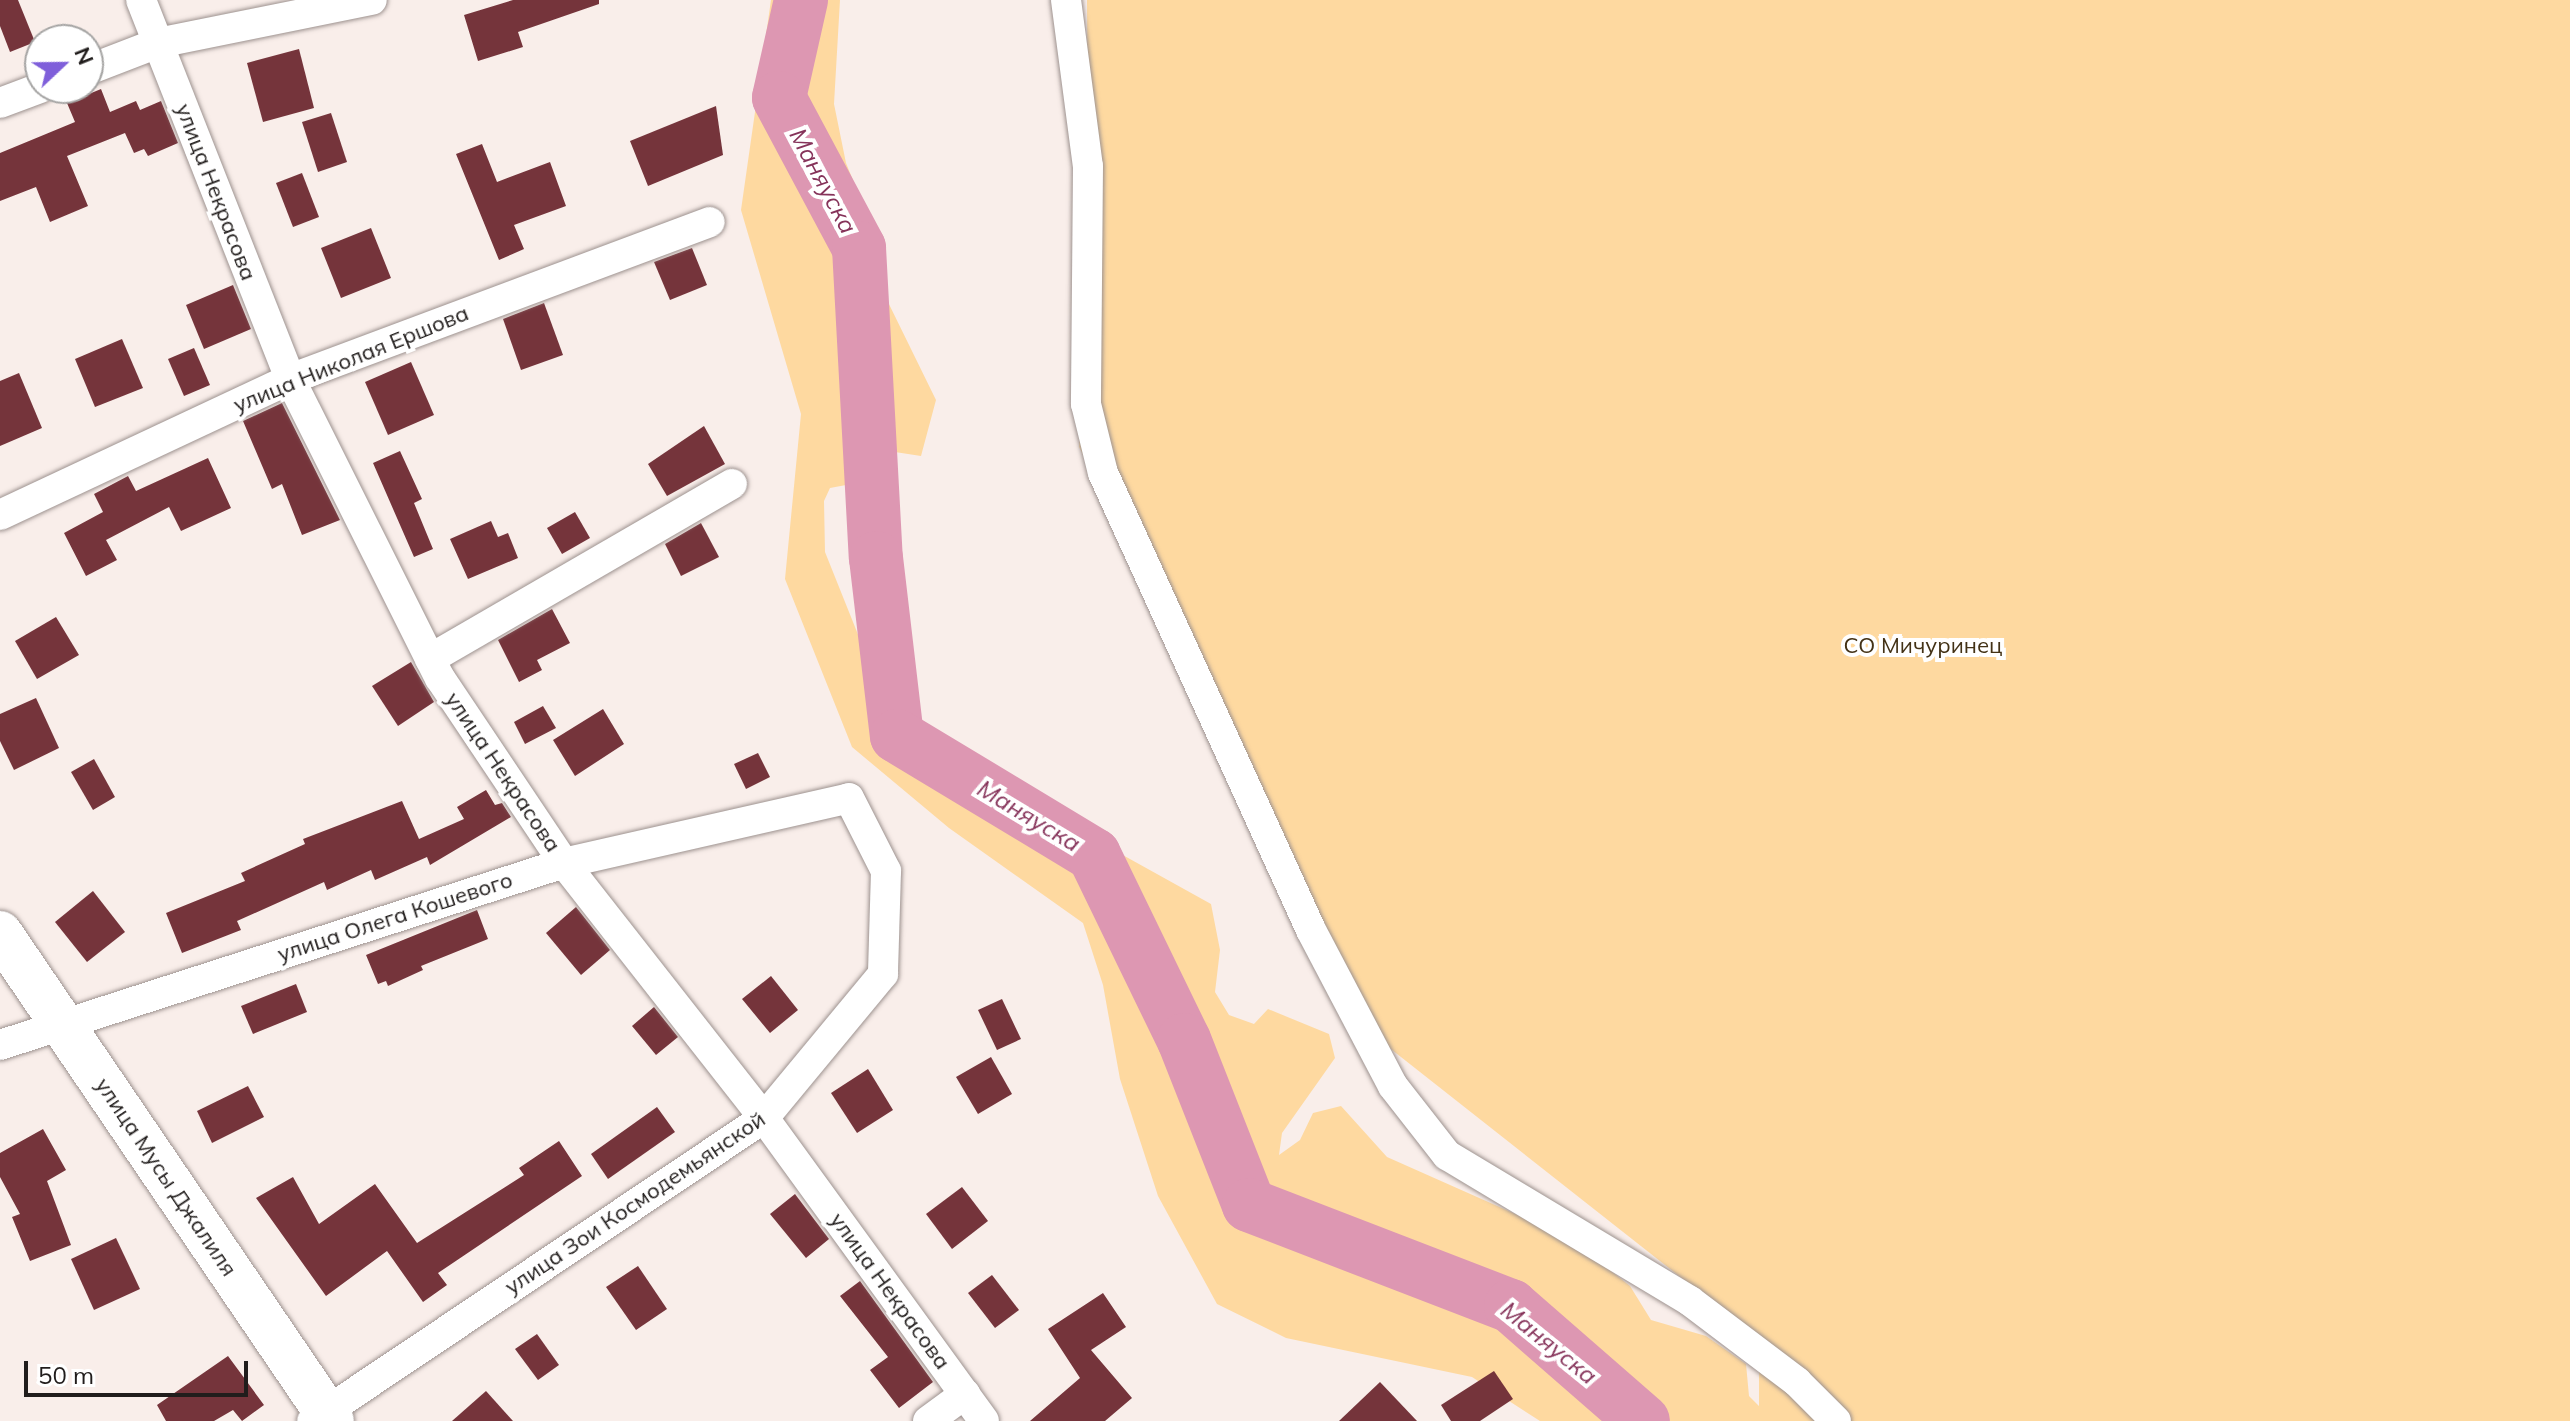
<!DOCTYPE html>
<meta charset="utf-8">
<style>
body{margin:0}
#map{position:relative;width:2570px;height:1421px;overflow:hidden;background:#f9eeea;font-family:Mulish,sans-serif}
div>[style]{position:absolute}
.green>*{inset:0;background:#fed9a0}
.river>*{height:54px;margin:-27px;padding:0 27px;transform-origin:27px;border-radius:27px;background:#dd97b2}
.building>*{inset:0;background:#75343b}
.roads{filter:drop-shadow(0 0 2px #9d928f) drop-shadow(0 0 2px #9d928f)}
.street>*{height:30px;margin:-15px;padding:0 15px;transform-origin:15px;border-radius:15px;background:#fff}
.secondary>*{height:44px;margin:-22px;padding:0 22px;transform-origin:22px;border-radius:22px;background:#fff}
span{translate:-50% -50%;white-space:nowrap;text-align:center;line-height:1.15;-webkit-text-stroke:8px #fff;paint-order:stroke}
.street-label{font-size:22px;color:#211d1c}
.park-label{font-size:22px;color:#433216}
.water-label{font-size:24px;color:#86335a;font-style:italic}
.north{position:absolute;left:24px;top:24px;width:80px;height:80px;box-sizing:border-box;background:#fff;border:2px solid #a6a5a4;border-radius:50%;rotate:68deg;font-size:22px;font-weight:700;line-height:32px;text-align:center;color:#211d1c}
.north::after{content:'';display:block;margin:auto;width:28px;height:36px;background:#7f5fda;clip-path:polygon(50% 0,100% 100%,50% 72%,0 100%)}
.scale{position:absolute;left:24px;top:1361px;width:224px;height:36px;box-sizing:border-box;border:4px solid #211d1c;border-top:0;padding-left:10px;font-size:24px;line-height:28px;white-space:nowrap;color:#211d1c;-webkit-text-stroke:6px #fff;paint-order:stroke}
</style>
<div id="map">
<div class="green">
<i style="clip-path:polygon(771px 0,840px 0,834px 104px,846px 163px,870px 222px,885px 296px,936px 400px,921px 456px,895px 452px,884px 456px,846px 485px,830px 488px,824px 501px,825px 552px,877px 682px,916px 728px,959px 764px,1211px 904px,1220px 950px,1215px 992px,1229px 1015px,1254px 1024px,1268px 1009px,1329px 1034px,1335px 1058px,1282px 1133px,1279px 1155px,1300px 1140px,1313px 1113px,1341px 1106px,1387px 1157px,1569px 1238px,1630px 1286px,1651px 1320px,1706px 1336px,1746px 1364px,1749px 1396px,1759px 1406px,1759px 1339px,1387px 1046px,1079px 447px,1088px 206px,1087px 0,2570px 0,2570px 1421px,1540px 1421px,1472px 1377px,1286px 1338px,1217px 1304px,1158px 1196px,1120px 1079px,1103px 985px,1083px 923px,949px 828px,852px 747px,785px 579px,801px 414px,741px 210px)"></i>
</div>
<div class="river">
<i style="left:801px;top:0;width:100px;rotate:102.7deg"></i>
<i style="left:779px;top:98px;width:170px;rotate:61.9deg"></i>
<i style="left:859px;top:248px;width:310px;rotate:86.9deg"></i>
<i style="left:876px;top:558px;width:179px;rotate:83.3deg"></i>
<i style="left:897px;top:736px;width:230px;rotate:31.1deg"></i>
<i style="left:1094px;top:855px;width:206px;rotate:64.1deg"></i>
<i style="left:1184px;top:1040px;width:177px;rotate:68.5deg"></i>
<i style="left:1249px;top:1205px;width:281px;rotate:21.1deg"></i>
<i style="left:1511px;top:1306px;width:175px;rotate:41.1deg"></i>
</div>
<div class="building">
<i style="clip-path:polygon(0 0,18px 0,35px 42px,10px 52px,0 26px)"></i>
<i style="clip-path:polygon(513px 0,599px 0,599px 4px,518px 32px,523px 47px,478px 61px,464px 15px)"></i>
<i style="clip-path:polygon(299px 49px,314px 108px,263px 122px,247px 63px)"></i>
<i style="clip-path:polygon(101px 89px,110px 112px,136px 101px,140px 110px,161px 101px,178px 143px,148px 156px,144px 149px,134px 153px,125px 133px,67px 156px,88px 206px,50px 222px,36px 187px,0 201px,0 153px,75px 122px,67px 103px)"></i>
<i style="clip-path:polygon(716px 106px,723px 155px,648px 186px,630px 141px)"></i>
<i style="clip-path:polygon(331px 113px,347px 162px,318px 172px,302px 122px)"></i>
<i style="clip-path:polygon(482px 144px,497px 182px,550px 162px,566px 206px,514px 225px,524px 249px,499px 260px,456px 154px)"></i>
<i style="clip-path:polygon(302px 173px,319px 217px,293px 227px,276px 183px)"></i>
<i style="clip-path:polygon(371px 228px,391px 278px,341px 298px,321px 248px)"></i>
<i style="clip-path:polygon(692px 248px,707px 285px,670px 300px,654px 262px)"></i>
<i style="clip-path:polygon(233px 285px,251px 329px,204px 349px,186px 305px)"></i>
<i style="clip-path:polygon(544px 303px,563px 355px,521px 370px,503px 319px)"></i>
<i style="clip-path:polygon(122px 339px,143px 388px,95px 407px,75px 359px)"></i>
<i style="clip-path:polygon(194px 348px,210px 385px,184px 396px,168px 359px)"></i>
<i style="clip-path:polygon(411px 362px,434px 415px,388px 435px,365px 382px)"></i>
<i style="clip-path:polygon(19px 373px,42px 428px,0 446px,0 381px)"></i>
<i style="clip-path:polygon(282px 403px,340px 520px,302px 535px,282px 484px,272px 489px,243px 421px)"></i>
<i style="clip-path:polygon(704px 426px,725px 464px,667px 496px,648px 464px)"></i>
<i style="clip-path:polygon(400px 451px,422px 499px,414px 503px,433px 549px,414px 557px,373px 463px)"></i>
<i style="clip-path:polygon(208px 458px,231px 508px,181px 531px,169px 507px,106px 540px,117px 560px,86px 576px,64px 533px,103px 512px,94px 494px,128px 476px,136px 491px)"></i>
<i style="clip-path:polygon(575px 512px,590px 538px,562px 554px,547px 528px)"></i>
<i style="clip-path:polygon(491px 521px,498px 537px,508px 533px,518px 558px,468px 579px,450px 539px)"></i>
<i style="clip-path:polygon(701px 523px,719px 557px,681px 576px,665px 544px)"></i>
<i style="clip-path:polygon(552px 609px,570px 643px,537px 660px,542px 670px,519px 682px,498px 640px)"></i>
<i style="clip-path:polygon(56px 617px,79px 655px,37px 679px,15px 641px)"></i>
<i style="clip-path:polygon(411px 662px,434px 702px,398px 726px,372px 686px)"></i>
<i style="clip-path:polygon(36px 698px,59px 748px,14px 770px,0 741px,0 714px)"></i>
<i style="clip-path:polygon(543px 706px,556px 728px,525px 744px,514px 722px)"></i>
<i style="clip-path:polygon(603px 709px,624px 744px,575px 776px,553px 740px)"></i>
<i style="clip-path:polygon(758px 753px,770px 777px,746px 789px,734px 764px)"></i>
<i style="clip-path:polygon(94px 759px,115px 797px,93px 810px,71px 772px)"></i>
<i style="clip-path:polygon(486px 790px,495px 805px,502px 803px,511px 817px,430px 865px,427px 857px,375px 880px,371px 870px,327px 890px,324px 882px,237px 921px,241px 930px,182px 953px,166px 913px,245px 881px,241px 873px,305px 844px,303px 839px,402px 801px,419px 839px,464px 819px,457px 807px)"></i>
<i style="clip-path:polygon(93px 891px,125px 932px,87px 962px,55px 922px)"></i>
<i style="clip-path:polygon(576px 907px,610px 950px,581px 975px,546px 933px)"></i>
<i style="clip-path:polygon(477px 910px,488px 939px,421px 966px,423px 970px,388px 986px,386px 981px,378px 984px,366px 955px)"></i>
<i style="clip-path:polygon(771px 976px,798px 1010px,770px 1033px,742px 999px)"></i>
<i style="clip-path:polygon(296px 984px,307px 1012px,253px 1034px,241px 1006px)"></i>
<i style="clip-path:polygon(1002px 999px,1021px 1039px,997px 1050px,978px 1010px)"></i>
<i style="clip-path:polygon(654px 1007px,678px 1037px,656px 1055px,632px 1026px)"></i>
<i style="clip-path:polygon(991px 1057px,1012px 1094px,978px 1114px,956px 1077px)"></i>
<i style="clip-path:polygon(868px 1069px,893px 1110px,857px 1133px,831px 1093px)"></i>
<i style="clip-path:polygon(248px 1086px,264px 1117px,212px 1143px,197px 1111px)"></i>
<i style="clip-path:polygon(657px 1107px,675px 1132px,608px 1179px,591px 1154px)"></i>
<i style="clip-path:polygon(43px 1129px,66px 1170px,47px 1181px,71px 1245px,30px 1261px,12px 1217px,20px 1214px,0 1177px,0 1153px)"></i>
<i style="clip-path:polygon(559px 1141px,582px 1176px,438px 1273px,447px 1285px,423px 1302px,387px 1251px,326px 1296px,256px 1198px,293px 1177px,319px 1224px,375px 1184px,417px 1243px,524px 1175px,519px 1168px)"></i>
<i style="clip-path:polygon(962px 1187px,988px 1221px,952px 1249px,926px 1214px)"></i>
<i style="clip-path:polygon(795px 1194px,829px 1239px,806px 1258px,770px 1214px)"></i>
<i style="clip-path:polygon(116px 1238px,140px 1289px,94px 1310px,71px 1259px)"></i>
<i style="clip-path:polygon(638px 1266px,667px 1309px,636px 1330px,606px 1287px)"></i>
<i style="clip-path:polygon(992px 1275px,1019px 1310px,995px 1328px,968px 1293px)"></i>
<i style="clip-path:polygon(860px 1281px,933px 1382px,899px 1408px,870px 1370px,888px 1357px,840px 1296px)"></i>
<i style="clip-path:polygon(1103px 1293px,1126px 1327px,1091px 1350px,1132px 1398px,1105px 1421px,1030px 1421px,1080px 1378px,1048px 1329px)"></i>
<i style="clip-path:polygon(537px 1334px,559px 1365px,538px 1380px,515px 1349px)"></i>
<i style="clip-path:polygon(228px 1356px,264px 1405px,242px 1421px,233px 1410px,214px 1421px,166px 1421px,157px 1405px)"></i>
<i style="clip-path:polygon(1494px 1371px,1513px 1399px,1480px 1421px,1451px 1421px,1441px 1405px)"></i>
<i style="clip-path:polygon(1380px 1382px,1417px 1421px,1339px 1421px)"></i>
<i style="clip-path:polygon(486px 1391px,513px 1421px,452px 1421px)"></i>
</div>
<div class="roads">
<div class="street">
<i style="left:141px;top:0;width:407px;rotate:68.5deg"></i>
<i style="left:290px;top:379px;width:335px;rotate:63.4deg"></i>
<i style="left:440px;top:678px;width:223px;rotate:56.2deg"></i>
<i style="left:564px;top:863px;width:324px;rotate:51.9deg"></i>
<i style="left:764px;top:1118px;width:374px;rotate:54deg"></i>
<i style="left:1066px;top:0;width:167px;rotate:82.5deg"></i>
<i style="left:1088px;top:166px;width:238px;rotate:90.5deg"></i>
<i style="left:1086px;top:404px;width:71px;rotate:76.2deg"></i>
<i style="left:1103px;top:473px;width:502px;rotate:65.53deg"></i>
<i style="left:1311px;top:930px;width:176px;rotate:62.3deg"></i>
<i style="left:1393px;top:1086px;width:88px;rotate:52deg"></i>
<i style="left:1447px;top:1155px;width:283px;rotate:31deg"></i>
<i style="left:1690px;top:1301px;width:134px;rotate:37.1deg"></i>
<i style="left:1797px;top:1382px;width:55px;rotate:45deg"></i>
<i style="left:88px;top:70px;width:75px;rotate:-21.1deg"></i>
<i style="left:158px;top:43px;width:218px;rotate:-11.4deg"></i>
<i style="left:0;top:103px;width:43px;rotate:-20.6deg"></i>
<i style="left:0;top:515px;width:320px;rotate:-25.1deg"></i>
<i style="left:290px;top:379px;width:448px;rotate:-20.5deg"></i>
<i style="left:430px;top:659px;width:349px;rotate:-30.1deg"></i>
<i style="left:0;top:1045px;width:593px;rotate:-17.88deg"></i>
<i style="left:564px;top:863px;width:292px;rotate:-12.8deg"></i>
<i style="left:849px;top:798px;width:82px;rotate:63.1deg"></i>
<i style="left:886px;top:871px;width:103px;rotate:91.7deg"></i>
<i style="left:883px;top:974px;width:187px;rotate:129.6deg"></i>
<i style="left:764px;top:1118px;width:544px;rotate:146.16deg"></i>
<i style="left:928px;top:1421px;width:46px;rotate:-36.1deg"></i>
</div>
<div class="secondary">
<i style="left:0;top:933px;width:590px;rotate:55.77deg"></i>
</div>
</div>
<div class="street-label">
<span style="left:216px;top:192px;rotate:69deg">улица Некрасова</span>
<span style="left:351px;top:359px;rotate:-22deg">улица Николая Ершова</span>
<span style="left:503px;top:772px;rotate:56deg">улица Некрасова</span>
<span style="left:395px;top:917px;rotate:-18deg">улица Олега Кошевого</span>
<span style="left:166px;top:1177px;rotate:56deg">улица Мусы Джалиля</span>
<span style="left:635px;top:1203px;rotate:-34deg">улица Зои Космодемьянской</span>
<span style="left:890px;top:1291px;rotate:54deg">улица Некрасова</span>
</div>
<div class="park-label">
<span style="left:1923px;top:646px">СО Мичуринец</span>
</div>
<div class="water-label">
<span style="left:823px;top:181px;rotate:62deg">Маняуска</span>
<span style="left:1029px;top:816px;rotate:31deg">Маняуска</span>
<span style="left:1549px;top:1343px;rotate:39deg">Маняуска</span>
</div>
<div class="north">N</div>
<div class="scale">50 m</div>
</div>
